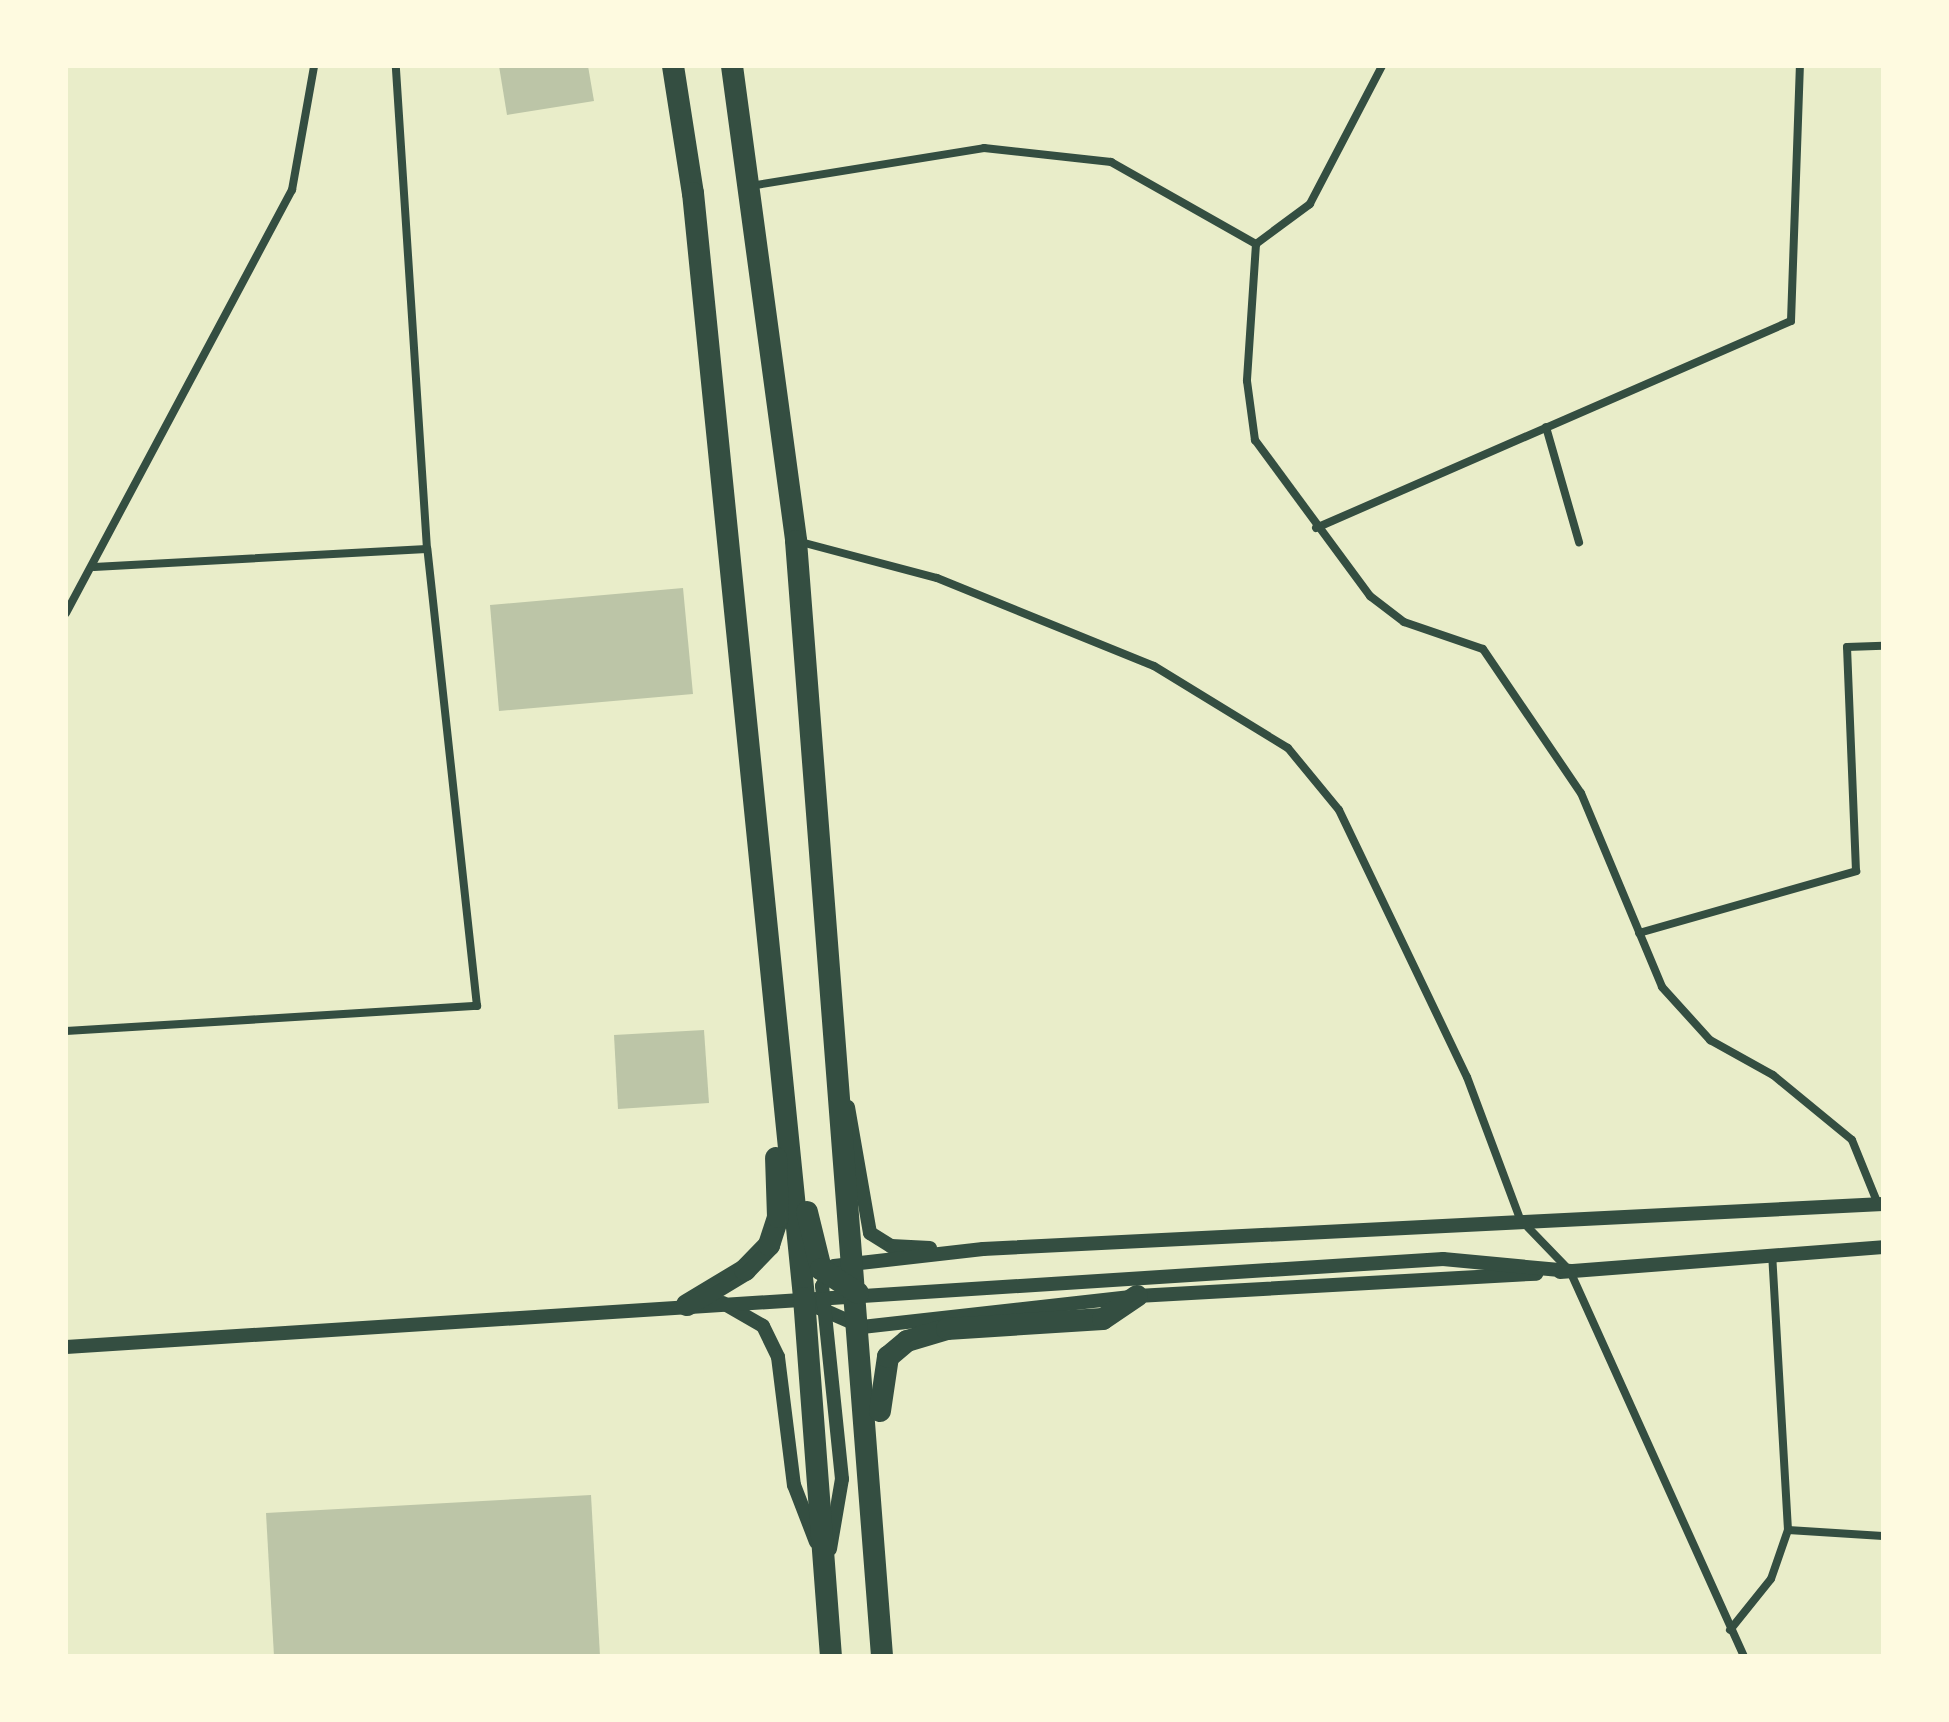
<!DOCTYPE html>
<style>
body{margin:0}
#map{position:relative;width:1949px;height:1722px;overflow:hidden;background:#e9edc9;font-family:Lato,sans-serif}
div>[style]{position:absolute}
.building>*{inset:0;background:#bcc5a7}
.minor>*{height:8px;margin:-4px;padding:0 4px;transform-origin:4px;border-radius:4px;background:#344e41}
.tertiary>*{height:14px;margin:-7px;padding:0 7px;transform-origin:7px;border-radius:7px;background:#344e41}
.trunk>*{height:22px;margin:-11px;padding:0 11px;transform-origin:11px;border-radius:11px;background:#344e41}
span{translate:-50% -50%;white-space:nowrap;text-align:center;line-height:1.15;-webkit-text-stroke:7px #fefae0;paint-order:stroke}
.frame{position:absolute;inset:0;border:68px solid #fefae0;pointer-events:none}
</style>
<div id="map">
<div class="building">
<i style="clip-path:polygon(499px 66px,588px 66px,594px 101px,507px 115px)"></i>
<i style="clip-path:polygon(683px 588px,693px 694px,499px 711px,490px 605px)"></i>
<i style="clip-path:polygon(704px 1030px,709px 1103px,618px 1109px,614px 1035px)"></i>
<i style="clip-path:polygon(591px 1495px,600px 1656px,274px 1656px,266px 1513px)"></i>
</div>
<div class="minor">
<i style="left:1382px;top:66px;width:156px;rotate:117.6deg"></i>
<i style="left:1310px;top:204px;width:67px;rotate:143.5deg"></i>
<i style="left:1256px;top:244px;width:137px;rotate:93.8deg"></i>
<i style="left:1247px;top:381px;width:60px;rotate:82.3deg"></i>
<i style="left:1255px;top:440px;width:194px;rotate:53.6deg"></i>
<i style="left:1370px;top:596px;width:43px;rotate:37.4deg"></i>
<i style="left:1404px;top:622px;width:83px;rotate:18.9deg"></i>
<i style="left:1483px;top:649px;width:174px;rotate:55.8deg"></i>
<i style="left:1581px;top:793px;width:210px;rotate:67.3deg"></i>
<i style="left:1662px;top:987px;width:72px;rotate:47.8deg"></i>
<i style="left:1710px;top:1040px;width:72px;rotate:29.1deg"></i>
<i style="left:1773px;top:1075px;width:102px;rotate:39.4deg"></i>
<i style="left:1852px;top:1140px;width:69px;rotate:67.9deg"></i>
<i style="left:750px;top:186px;width:237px;rotate:-9.2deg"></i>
<i style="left:984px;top:148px;width:128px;rotate:6.3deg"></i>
<i style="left:1111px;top:162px;width:167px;rotate:29.5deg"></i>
<i style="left:1546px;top:427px;width:120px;rotate:74deg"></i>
<i style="left:1316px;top:528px;width:518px;rotate:-23.55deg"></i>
<i style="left:1791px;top:321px;width:255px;rotate:-88deg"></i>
<i style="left:797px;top:541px;width:145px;rotate:14.8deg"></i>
<i style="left:937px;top:578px;width:234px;rotate:22.1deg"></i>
<i style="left:1154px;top:666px;width:157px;rotate:31.5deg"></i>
<i style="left:1288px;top:748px;width:80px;rotate:50.6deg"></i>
<i style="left:1339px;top:810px;width:296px;rotate:64.4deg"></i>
<i style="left:1467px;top:1077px;width:152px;rotate:69.5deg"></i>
<i style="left:1520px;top:1219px;width:72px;rotate:46.1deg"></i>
<i style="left:1570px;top:1271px;width:422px;rotate:65.7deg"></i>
<i style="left:94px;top:567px;width:333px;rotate:-3.1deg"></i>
<i style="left:66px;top:613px;width:480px;rotate:-61.9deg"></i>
<i style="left:292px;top:190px;width:126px;rotate:-79.9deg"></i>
<i style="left:1639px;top:933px;width:226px;rotate:-15.9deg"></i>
<i style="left:1856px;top:871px;width:224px;rotate:-92.3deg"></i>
<i style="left:1847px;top:647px;width:36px;rotate:-2deg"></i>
<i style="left:66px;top:1031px;width:412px;rotate:-3.5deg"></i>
<i style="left:477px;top:1006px;width:460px;rotate:-96.2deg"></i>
<i style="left:427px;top:549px;width:484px;rotate:-93.7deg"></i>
<i style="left:1788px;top:1530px;width:95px;rotate:3.6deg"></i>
<i style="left:1730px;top:1630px;width:65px;rotate:-51.2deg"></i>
<i style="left:1771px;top:1579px;width:52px;rotate:-70.9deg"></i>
<i style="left:1788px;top:1530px;width:277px;rotate:-93.3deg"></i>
</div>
<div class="tertiary">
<i style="left:848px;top:1107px;width:128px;rotate:80.1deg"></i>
<i style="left:870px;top:1233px;width:25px;rotate:32deg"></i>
<i style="left:891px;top:1246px;width:39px;rotate:3deg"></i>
<i style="left:1560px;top:1272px;width:324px;rotate:-4.4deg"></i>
<i style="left:723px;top:1303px;width:46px;rotate:29.9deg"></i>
<i style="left:763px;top:1326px;width:34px;rotate:64deg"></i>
<i style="left:778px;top:1357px;width:129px;rotate:82.9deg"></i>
<i style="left:794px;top:1485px;width:61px;rotate:68.9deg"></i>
<i style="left:819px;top:1308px;width:47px;rotate:23.8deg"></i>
<i style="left:862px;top:1327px;width:277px;rotate:-6.4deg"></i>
<i style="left:1137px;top:1296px;width:400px;rotate:-3.2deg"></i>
<i style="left:66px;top:1347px;width:1380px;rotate:-3.66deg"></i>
<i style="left:1443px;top:1259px;width:128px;rotate:5.4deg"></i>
<i style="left:830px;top:1549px;width:71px;rotate:-80.3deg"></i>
<i style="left:842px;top:1479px;width:194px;rotate:-95.9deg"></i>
<i style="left:822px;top:1286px;width:23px;rotate:-59deg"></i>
<i style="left:834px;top:1266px;width:150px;rotate:-6.5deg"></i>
<i style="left:983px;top:1249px;width:901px;rotate:-2.86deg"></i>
</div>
<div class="trunk">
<i style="left:673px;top:66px;width:129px;rotate:81.1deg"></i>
<i style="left:693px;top:193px;width:1111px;rotate:84.26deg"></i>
<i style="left:804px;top:1298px;width:359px;rotate:85.7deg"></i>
<i style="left:732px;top:66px;width:479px;rotate:82.3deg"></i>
<i style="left:796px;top:541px;width:1118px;rotate:85.59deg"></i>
<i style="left:807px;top:1212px;width:59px;rotate:76.2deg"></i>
<i style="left:821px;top:1269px;width:44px;rotate:33deg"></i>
<i style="left:687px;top:1305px;width:68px;rotate:-31.1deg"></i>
<i style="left:745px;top:1270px;width:35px;rotate:-46deg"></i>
<i style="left:769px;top:1245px;width:29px;rotate:-72deg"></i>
<i style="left:778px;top:1217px;width:59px;rotate:-91.9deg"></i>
<i style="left:880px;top:1411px;width:55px;rotate:-81.6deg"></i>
<i style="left:888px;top:1357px;width:25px;rotate:-40deg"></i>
<i style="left:907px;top:1341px;width:42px;rotate:-16.7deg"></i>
<i style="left:947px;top:1329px;width:156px;rotate:-3.7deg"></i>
<i style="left:1103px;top:1319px;width:41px;rotate:-34.1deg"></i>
</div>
<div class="frame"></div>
</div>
